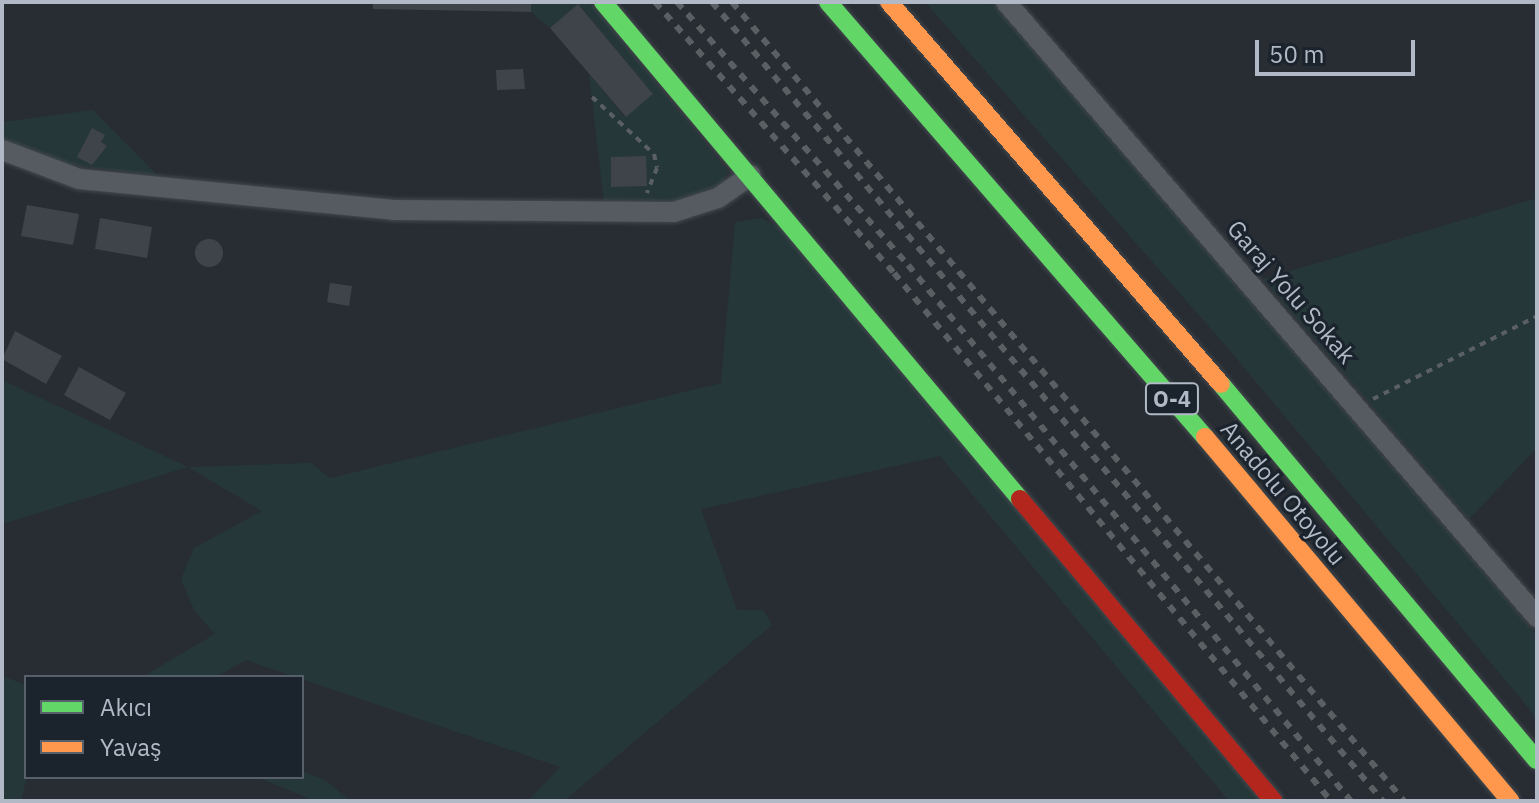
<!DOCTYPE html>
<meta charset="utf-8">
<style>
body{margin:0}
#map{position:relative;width:1539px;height:803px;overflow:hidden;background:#272d33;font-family:"IBM Plex Sans",sans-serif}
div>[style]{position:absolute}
.green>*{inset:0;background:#253739}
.building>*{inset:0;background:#3f444a}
.round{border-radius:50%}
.path>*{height:4px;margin-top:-2px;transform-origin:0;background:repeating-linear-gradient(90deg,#595f65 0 6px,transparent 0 12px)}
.roads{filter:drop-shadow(0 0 2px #44494e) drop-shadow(0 0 2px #44494e)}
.street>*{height:20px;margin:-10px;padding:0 10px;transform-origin:10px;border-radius:10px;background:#565a61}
.fast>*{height:18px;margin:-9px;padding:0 9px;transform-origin:9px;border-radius:9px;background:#63d668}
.slow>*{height:18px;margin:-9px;padding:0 9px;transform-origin:9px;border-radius:9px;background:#ff974d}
.jam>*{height:18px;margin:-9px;padding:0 9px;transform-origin:9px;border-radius:9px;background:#b3261e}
.rail>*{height:6px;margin-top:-3px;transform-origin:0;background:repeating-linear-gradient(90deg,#5a5f64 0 8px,transparent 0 16px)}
span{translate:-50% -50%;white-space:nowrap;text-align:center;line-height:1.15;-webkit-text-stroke:6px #1b232d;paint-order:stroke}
.shield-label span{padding:2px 6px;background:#1b232d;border:2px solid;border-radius:6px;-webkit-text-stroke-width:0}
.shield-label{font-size:22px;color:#b0b9c5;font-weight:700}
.street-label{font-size:24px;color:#b0b9c5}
.frame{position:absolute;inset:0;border:4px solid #b0b9c5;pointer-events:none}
.legend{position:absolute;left:24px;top:675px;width:280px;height:104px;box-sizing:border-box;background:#1b232d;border:2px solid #575f6a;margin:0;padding:10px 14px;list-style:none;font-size:24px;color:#b0b9c5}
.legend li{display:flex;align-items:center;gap:16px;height:40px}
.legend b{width:40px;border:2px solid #575f6a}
.scale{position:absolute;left:1255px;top:40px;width:160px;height:36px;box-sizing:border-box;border:4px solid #b0b9c5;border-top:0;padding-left:10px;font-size:24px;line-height:28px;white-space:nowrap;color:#b0b9c5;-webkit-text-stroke:6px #1b232d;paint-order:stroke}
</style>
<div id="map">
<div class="green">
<i style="clip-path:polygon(531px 2px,590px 2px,728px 171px,724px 183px,707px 196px,665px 206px,604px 203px,589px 74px,625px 117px,653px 94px,579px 5px,550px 28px,531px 12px)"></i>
<i style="clip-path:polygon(925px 2px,992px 2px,1537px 635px,1537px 718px,1225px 345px)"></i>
<i style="clip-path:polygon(93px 110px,158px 176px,58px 163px,2px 143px,2px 122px)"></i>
<i style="clip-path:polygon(1537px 198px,1537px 448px,1469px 519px,1263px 279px)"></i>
<i style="clip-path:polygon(762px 218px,785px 230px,1262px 801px,1229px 801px,940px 456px,701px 509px,737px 610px,763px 610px,772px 625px,564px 801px,528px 801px,560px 767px,246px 660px,216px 677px,142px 677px,215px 634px,195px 612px,181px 579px,194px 548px,262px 511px,188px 467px,2px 524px,2px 380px,188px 467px,311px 463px,330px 478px,721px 383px,735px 222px)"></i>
<i style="clip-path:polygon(2px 676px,26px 685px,27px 777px,21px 801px,2px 801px)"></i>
<i style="clip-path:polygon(302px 771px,325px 780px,350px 801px,315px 801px,257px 777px,302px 777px)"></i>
</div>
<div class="building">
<i style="clip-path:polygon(373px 2px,531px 2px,531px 12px,373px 9px)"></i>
<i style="clip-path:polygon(578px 4px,653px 94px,626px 117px,550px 28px)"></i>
<i style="clip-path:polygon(523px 69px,525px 89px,497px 90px,496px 70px)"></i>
<i style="clip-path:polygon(92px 128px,105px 135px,101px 142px,107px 146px,92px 165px,77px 157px)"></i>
<i style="clip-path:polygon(646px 156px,647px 186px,611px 187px,611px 157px)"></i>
<i style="clip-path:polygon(27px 205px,79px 214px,73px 245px,21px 236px)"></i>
<i style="clip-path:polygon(100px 218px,152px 227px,147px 258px,95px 249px)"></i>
<i class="round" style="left:195px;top:239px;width:28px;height:28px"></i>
<i style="clip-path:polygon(330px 283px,352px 286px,349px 306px,327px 302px)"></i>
<i style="clip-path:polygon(15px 331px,62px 356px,46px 384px,2px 359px)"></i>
<i style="clip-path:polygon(79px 367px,126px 393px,110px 420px,64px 395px)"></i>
</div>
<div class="path">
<i style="left:592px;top:97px;width:84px;rotate:42.6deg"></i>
<i style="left:654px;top:154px;width:14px;rotate:78deg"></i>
<i style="left:657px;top:168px;width:27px;rotate:112deg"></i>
<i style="left:1373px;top:399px;width:184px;rotate:-26.8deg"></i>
</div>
<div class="roads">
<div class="street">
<i style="left:1006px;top:2px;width:813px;rotate:49.19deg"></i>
<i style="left:2px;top:150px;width:82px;rotate:20.6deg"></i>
<i style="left:79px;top:179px;width:316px;rotate:5.6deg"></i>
<i style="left:393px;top:210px;width:281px;rotate:0.4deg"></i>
<i style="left:674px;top:212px;width:46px;rotate:-17.7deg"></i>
<i style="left:718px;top:198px;width:40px;rotate:-34.9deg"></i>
</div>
<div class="fast">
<i style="left:603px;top:2px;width:649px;rotate:50deg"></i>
<i style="left:828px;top:2px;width:576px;rotate:49.09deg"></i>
<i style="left:1221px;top:384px;width:491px;rotate:50deg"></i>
</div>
<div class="slow">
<i style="left:889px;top:2px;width:506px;rotate:49.01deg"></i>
<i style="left:1205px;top:437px;width:475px;rotate:50deg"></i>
</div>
<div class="jam">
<i style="left:1020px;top:499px;width:394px;rotate:50deg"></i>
</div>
</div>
<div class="rail">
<i style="left:655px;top:2px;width:361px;rotate:48.6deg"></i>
<i style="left:894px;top:273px;width:685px;rotate:50.39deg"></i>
<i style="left:677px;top:2px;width:350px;rotate:48.7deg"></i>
<i style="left:908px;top:265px;width:695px;rotate:50.43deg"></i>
<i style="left:712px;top:2px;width:1043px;rotate:49.98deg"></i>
<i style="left:732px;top:2px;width:1044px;rotate:49.93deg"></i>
</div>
<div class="shield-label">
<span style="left:1172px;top:399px">O-4</span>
</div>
<div class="street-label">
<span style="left:1291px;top:292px;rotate:49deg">Garaj Yolu Sokak</span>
<span style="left:1283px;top:493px;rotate:50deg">Anadolu Otoyolu</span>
</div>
<div class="frame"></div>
<ul class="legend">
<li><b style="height:10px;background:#63d668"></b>Akıcı</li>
<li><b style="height:10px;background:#ff974d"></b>Yavaş</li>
</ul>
<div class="scale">50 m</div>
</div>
